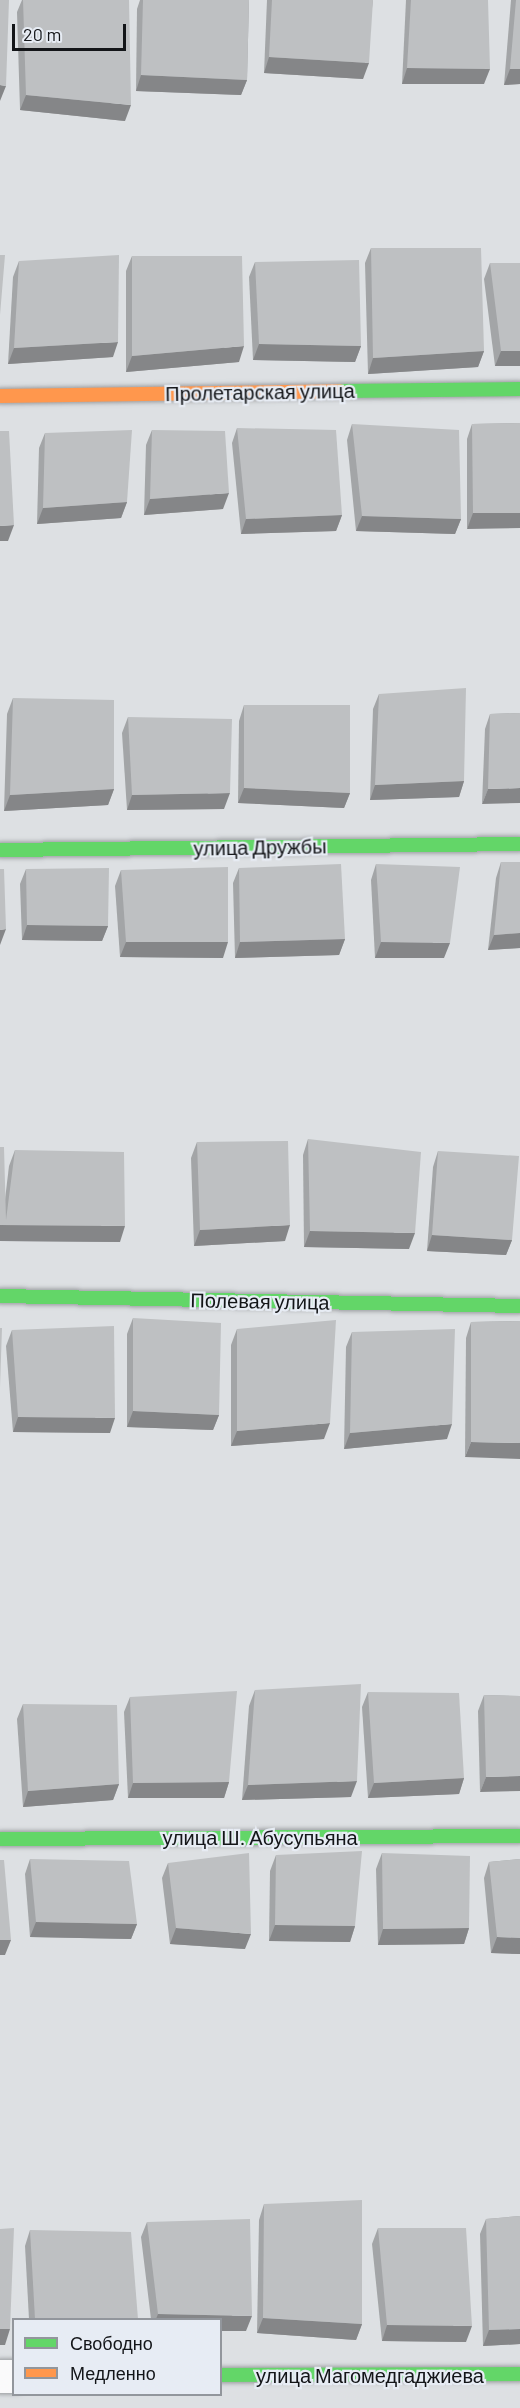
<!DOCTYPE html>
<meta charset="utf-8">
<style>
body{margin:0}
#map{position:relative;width:520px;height:2408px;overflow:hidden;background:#dde0e3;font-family:Barlow,sans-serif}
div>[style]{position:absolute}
.roads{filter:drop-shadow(0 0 2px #9ea0a3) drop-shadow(0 0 2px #9ea0a3)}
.street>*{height:33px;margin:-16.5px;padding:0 16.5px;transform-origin:16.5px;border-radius:16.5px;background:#fafafb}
.fast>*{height:14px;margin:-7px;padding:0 7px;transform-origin:7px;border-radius:7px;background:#63d668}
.slow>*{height:14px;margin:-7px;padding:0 7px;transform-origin:7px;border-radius:7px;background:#ff974d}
.wall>*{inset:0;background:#a3a5a7}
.shaded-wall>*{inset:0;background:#858688}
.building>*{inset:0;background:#bec0c2}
span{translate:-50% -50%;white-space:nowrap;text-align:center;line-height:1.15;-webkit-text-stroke:4.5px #e7ecf4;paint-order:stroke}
.street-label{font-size:20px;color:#131518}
.legend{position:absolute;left:12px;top:2318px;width:210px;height:78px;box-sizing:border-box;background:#e7ecf4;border:2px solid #92969c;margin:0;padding:8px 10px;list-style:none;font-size:18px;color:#131518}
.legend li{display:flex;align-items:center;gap:12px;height:30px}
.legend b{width:30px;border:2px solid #92969c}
.scale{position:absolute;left:12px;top:24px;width:114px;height:27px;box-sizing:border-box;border:3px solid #131518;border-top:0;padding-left:8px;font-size:18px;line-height:21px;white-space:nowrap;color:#131518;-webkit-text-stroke:4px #e7ecf4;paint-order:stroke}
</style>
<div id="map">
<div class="roads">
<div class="street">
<i style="left:0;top:2376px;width:14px"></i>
</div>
<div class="fast">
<i style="left:340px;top:391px;width:180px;rotate:-0.6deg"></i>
<i style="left:0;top:850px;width:520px;rotate:-0.66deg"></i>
<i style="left:0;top:1296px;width:520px;rotate:1.1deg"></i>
<i style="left:0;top:1839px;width:520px;rotate:-0.33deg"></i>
<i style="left:220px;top:2375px;width:300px;rotate:-0.2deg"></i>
</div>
<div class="slow">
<i style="left:0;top:396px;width:340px;rotate:-0.8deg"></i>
</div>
</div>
<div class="wall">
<i style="clip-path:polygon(22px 0,23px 0,125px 121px,20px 110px,17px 12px)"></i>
<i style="clip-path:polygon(140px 0,249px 0,247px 80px,241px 95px,136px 91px,137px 9px)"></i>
<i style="clip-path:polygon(267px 0,373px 0,363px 79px,264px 73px)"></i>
<i style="clip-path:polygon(406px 0,488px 0,484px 84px,402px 84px)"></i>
<i style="clip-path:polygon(511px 0,520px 0,520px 84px,504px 85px)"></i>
<i style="clip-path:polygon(371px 248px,484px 351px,478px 367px,368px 374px,365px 263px)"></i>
<i style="clip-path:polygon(132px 256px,239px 362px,126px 372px,126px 271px)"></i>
<i style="clip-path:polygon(19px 261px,113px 357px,8px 364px,13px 277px)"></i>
<i style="clip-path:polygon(255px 262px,361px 346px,355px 362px,253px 360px,249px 277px)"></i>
<i style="clip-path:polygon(490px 263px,520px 263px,520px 366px,495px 366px,484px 279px)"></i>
<i style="clip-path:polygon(520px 423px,467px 529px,467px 439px,472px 424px)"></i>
<i style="clip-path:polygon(352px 424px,461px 519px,455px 534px,356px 531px,347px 440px)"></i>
<i style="clip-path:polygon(237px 428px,342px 515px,336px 531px,241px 534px,232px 443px)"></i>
<i style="clip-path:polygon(152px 430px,223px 509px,144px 515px,146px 445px)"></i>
<i style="clip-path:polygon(45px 433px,127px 502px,121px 518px,37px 524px,39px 448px)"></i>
<i style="clip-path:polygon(379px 694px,464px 781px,459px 797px,370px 800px,373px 709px)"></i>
<i style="clip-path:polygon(13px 698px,114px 789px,108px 805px,4px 811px,7px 714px)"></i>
<i style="clip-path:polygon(244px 705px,350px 793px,344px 808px,238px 803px,239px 721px)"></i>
<i style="clip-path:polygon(520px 713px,482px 804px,485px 729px,490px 714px)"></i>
<i style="clip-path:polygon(128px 717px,224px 809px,127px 810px,122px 733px)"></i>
<i style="clip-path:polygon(501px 862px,520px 862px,520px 948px,488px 950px,496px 878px)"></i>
<i style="clip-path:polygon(376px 864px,444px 958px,375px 958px,371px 880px)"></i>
<i style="clip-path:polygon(239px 868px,345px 939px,339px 955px,235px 958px,233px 883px)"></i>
<i style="clip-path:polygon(26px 869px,108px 926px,102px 941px,22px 940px,20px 884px)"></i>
<i style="clip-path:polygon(121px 870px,223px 958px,120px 957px,115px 886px)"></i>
<i style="clip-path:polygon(308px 1139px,409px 1249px,304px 1247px,303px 1155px)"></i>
<i style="clip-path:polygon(197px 1142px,285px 1241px,194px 1246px,191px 1158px)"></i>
<i style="clip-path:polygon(15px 1150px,120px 1242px,0 1241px,9px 1166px)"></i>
<i style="clip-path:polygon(438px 1151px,512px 1240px,506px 1255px,427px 1251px,433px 1167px)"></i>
<i style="clip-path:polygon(133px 1318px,219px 1415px,213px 1430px,127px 1427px,127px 1334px)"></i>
<i style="clip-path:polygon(520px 1321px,465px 1457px,466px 1338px,471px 1322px)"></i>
<i style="clip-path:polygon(237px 1329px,324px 1439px,231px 1446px,231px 1345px)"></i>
<i style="clip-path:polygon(12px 1330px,110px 1433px,13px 1432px,6px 1346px)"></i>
<i style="clip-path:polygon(352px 1332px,447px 1439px,344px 1449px,346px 1347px)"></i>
<i style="clip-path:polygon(255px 1690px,351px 1797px,242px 1800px,249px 1706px)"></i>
<i style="clip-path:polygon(368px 1692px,464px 1778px,459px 1794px,368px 1798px,362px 1707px)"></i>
<i style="clip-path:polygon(484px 1695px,520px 1696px,480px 1792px,478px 1711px)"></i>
<i style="clip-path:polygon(130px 1697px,229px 1782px,224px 1798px,128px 1798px,124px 1712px)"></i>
<i style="clip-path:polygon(23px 1704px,119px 1784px,113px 1800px,23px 1807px,17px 1719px)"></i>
<i style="clip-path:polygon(382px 1853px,469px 1928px,464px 1944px,378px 1945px,376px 1869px)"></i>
<i style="clip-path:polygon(276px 1855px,355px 1926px,350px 1942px,269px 1941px,270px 1871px)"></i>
<i style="clip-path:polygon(30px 1859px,137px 1924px,131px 1939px,30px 1937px,25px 1874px)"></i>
<i style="clip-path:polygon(520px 1859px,520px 1954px,491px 1953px,484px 1878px,489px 1862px)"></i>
<i style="clip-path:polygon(168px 1863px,245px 1949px,170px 1944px,162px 1878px)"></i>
<i style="clip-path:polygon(264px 2204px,362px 2324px,356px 2340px,257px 2333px,259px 2220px)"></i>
<i style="clip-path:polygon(520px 2216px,520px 2344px,483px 2346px,480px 2234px,486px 2219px)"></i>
<i style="clip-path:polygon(147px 2222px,246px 2331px,220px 2319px,151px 2319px,141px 2237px)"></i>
<i style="clip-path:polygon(378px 2228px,466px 2342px,382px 2341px,372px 2244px)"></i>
<i style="clip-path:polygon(30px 2230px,138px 2319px,29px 2319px,25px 2246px)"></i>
</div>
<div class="shaded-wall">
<i style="clip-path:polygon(269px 57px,369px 63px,363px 79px,264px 73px)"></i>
<i style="clip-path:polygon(407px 68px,490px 69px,484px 84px,402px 84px)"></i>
<i style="clip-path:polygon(510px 69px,520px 69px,520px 84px,504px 85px)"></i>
<i style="clip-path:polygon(141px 75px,247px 80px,241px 95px,136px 91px)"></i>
<i style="clip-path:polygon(0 85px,6px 86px,0 101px)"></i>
<i style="clip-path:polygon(26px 95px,131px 105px,125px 121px,20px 110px)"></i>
<i style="clip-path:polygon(118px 342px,113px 357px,8px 364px,14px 348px)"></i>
<i style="clip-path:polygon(259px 344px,361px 346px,355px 362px,253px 360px)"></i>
<i style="clip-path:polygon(244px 346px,239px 362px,126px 372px,132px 356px)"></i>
<i style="clip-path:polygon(484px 351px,478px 367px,368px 374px,373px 358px)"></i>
<i style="clip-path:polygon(501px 351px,520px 351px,520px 366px,495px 366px)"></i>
<i style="clip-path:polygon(229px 493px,223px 509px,144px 515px,150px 499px)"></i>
<i style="clip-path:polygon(127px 502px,121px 518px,37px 524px,43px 508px)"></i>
<i style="clip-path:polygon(473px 513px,520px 513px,520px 528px,467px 529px)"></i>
<i style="clip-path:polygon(342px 515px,336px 531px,241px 534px,246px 519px)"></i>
<i style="clip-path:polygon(362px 516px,461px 519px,455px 534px,356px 531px)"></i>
<i style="clip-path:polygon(14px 525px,8px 541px,0 541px,0 526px)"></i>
<i style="clip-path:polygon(464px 781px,459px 797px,370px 800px,375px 785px)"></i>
<i style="clip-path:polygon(244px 788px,350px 793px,344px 808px,238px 803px)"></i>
<i style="clip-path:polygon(520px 788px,520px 803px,482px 804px,488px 789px)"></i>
<i style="clip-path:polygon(114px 789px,108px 805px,4px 811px,10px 795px)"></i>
<i style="clip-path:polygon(230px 793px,224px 809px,127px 810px,132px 795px)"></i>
<i style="clip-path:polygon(27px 925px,108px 926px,102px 941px,22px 940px)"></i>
<i style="clip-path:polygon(6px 929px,0 945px,0 930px)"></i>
<i style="clip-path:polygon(520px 933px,520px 948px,488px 950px,494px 935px)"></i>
<i style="clip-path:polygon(345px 939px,339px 955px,235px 958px,240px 942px)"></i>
<i style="clip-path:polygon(126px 942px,228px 942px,223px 958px,120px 957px)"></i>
<i style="clip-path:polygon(381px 942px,450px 943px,444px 958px,375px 958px)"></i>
<i style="clip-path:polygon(0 1225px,125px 1226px,120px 1242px,0 1241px)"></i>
<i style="clip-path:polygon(290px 1225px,285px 1241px,194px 1246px,200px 1230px)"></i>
<i style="clip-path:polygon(310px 1231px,415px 1233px,409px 1249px,304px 1247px)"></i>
<i style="clip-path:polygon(432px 1235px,512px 1240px,506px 1255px,427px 1251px)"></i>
<i style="clip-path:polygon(133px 1411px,219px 1415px,213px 1430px,127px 1427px)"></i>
<i style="clip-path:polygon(18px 1417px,115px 1418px,110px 1433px,13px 1432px)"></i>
<i style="clip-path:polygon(330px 1423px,324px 1439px,231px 1446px,237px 1431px)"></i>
<i style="clip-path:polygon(452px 1424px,447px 1439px,344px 1449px,350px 1433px)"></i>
<i style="clip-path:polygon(471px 1442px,520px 1443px,520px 1459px,465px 1457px)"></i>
<i style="clip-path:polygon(520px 1776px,520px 1791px,480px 1792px,486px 1777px)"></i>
<i style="clip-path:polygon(464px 1778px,459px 1794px,368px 1798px,374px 1783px)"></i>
<i style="clip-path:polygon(357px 1781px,351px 1797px,242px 1800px,248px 1785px)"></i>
<i style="clip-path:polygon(229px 1782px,224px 1798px,128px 1798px,133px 1783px)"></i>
<i style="clip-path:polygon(119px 1784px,113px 1800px,23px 1807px,28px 1791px)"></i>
<i style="clip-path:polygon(36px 1922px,137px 1924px,131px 1939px,30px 1937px)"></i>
<i style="clip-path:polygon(275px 1925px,355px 1926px,350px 1942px,269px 1941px)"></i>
<i style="clip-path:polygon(176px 1928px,251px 1934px,245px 1949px,170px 1944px)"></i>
<i style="clip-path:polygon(469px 1928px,464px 1944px,378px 1945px,383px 1929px)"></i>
<i style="clip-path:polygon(497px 1937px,520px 1938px,520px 1954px,491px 1953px)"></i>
<i style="clip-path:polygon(0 1940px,11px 1940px,5px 1955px,0 1955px)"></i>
<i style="clip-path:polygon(158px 2314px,252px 2316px,246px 2331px,220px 2331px,220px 2319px,156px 2319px)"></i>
<i style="clip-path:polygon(263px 2318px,362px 2324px,356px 2340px,257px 2333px)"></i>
<i style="clip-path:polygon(387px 2325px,472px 2326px,466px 2342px,382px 2341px)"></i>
<i style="clip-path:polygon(0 2329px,10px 2329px,5px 2345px,0 2345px)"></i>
<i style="clip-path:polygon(520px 2329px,520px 2344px,483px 2346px,489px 2330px)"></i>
</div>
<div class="building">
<i style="clip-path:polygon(0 0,9px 0,6px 86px,0 85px)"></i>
<i style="clip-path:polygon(23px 0,129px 0,131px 105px,26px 95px)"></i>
<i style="clip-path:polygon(143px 0,249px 0,247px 80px,141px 75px)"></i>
<i style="clip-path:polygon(272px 0,373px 0,369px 63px,269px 57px)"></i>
<i style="clip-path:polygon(411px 0,488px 0,490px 69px,407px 68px)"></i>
<i style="clip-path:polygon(516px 0,520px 0,520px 69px,510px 69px)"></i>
<i style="clip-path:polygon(371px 248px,481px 248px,484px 351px,373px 358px)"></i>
<i style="clip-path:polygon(0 255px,5px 255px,0 315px)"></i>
<i style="clip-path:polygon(119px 255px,118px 342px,14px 348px,19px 261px)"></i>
<i style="clip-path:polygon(132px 256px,242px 256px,244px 346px,132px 356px)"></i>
<i style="clip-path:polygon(359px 260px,361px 346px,259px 344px,255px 262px)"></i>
<i style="clip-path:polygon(490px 263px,520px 263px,520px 351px,501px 351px)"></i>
<i style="clip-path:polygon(520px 423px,520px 513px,473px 513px,472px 424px)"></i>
<i style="clip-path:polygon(352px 424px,459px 430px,461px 519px,362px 516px)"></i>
<i style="clip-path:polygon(237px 428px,336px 430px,342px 515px,246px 519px)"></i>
<i style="clip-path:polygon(132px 430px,127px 502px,43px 508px,45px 433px)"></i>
<i style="clip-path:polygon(152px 430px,225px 431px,229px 493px,150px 499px)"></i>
<i style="clip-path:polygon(0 431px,9px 431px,14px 525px,0 526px)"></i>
<i style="clip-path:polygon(466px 688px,464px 781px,375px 785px,379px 694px)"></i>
<i style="clip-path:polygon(13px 698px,114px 700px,114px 789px,10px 795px)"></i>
<i style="clip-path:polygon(244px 705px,350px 705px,350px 793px,244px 788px)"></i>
<i style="clip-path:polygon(520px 713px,520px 788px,488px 789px,490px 714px)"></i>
<i style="clip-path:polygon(128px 717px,232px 719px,230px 793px,132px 795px)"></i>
<i style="clip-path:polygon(501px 862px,520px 862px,520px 933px,494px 935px)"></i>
<i style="clip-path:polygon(341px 864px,345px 939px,240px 942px,239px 868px)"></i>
<i style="clip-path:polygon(376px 864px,460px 867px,450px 943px,381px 942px)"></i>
<i style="clip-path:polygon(228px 867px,228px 942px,126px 942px,121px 870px)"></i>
<i style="clip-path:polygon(109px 868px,108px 926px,27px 925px,26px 869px)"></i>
<i style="clip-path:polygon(0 869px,4px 869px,6px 929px,0 930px)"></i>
<i style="clip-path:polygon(308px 1139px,421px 1152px,415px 1233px,310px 1231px)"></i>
<i style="clip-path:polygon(288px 1141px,290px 1225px,200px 1230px,197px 1142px)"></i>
<i style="clip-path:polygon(0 1147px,4px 1147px,6px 1220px,15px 1150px,124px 1152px,125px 1226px,0 1225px)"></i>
<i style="clip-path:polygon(438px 1151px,519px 1156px,512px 1240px,432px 1235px)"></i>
<i style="clip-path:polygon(133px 1318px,221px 1323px,219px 1415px,133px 1411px)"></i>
<i style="clip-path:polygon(336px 1320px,330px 1423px,237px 1431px,237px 1329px)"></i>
<i style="clip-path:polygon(520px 1321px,520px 1443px,471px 1442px,471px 1322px)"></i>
<i style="clip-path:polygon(114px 1326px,115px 1418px,18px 1417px,12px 1330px)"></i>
<i style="clip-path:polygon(0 1328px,2px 1328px,0 1387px)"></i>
<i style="clip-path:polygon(455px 1329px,452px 1424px,350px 1433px,352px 1332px)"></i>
<i style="clip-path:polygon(361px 1684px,357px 1781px,248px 1785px,255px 1690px)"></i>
<i style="clip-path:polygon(237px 1691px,229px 1782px,133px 1783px,130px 1697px)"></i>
<i style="clip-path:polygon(368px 1692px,459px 1693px,464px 1778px,374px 1783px)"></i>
<i style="clip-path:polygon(484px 1695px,520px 1696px,520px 1776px,486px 1777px)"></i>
<i style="clip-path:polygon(23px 1704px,117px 1705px,119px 1784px,28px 1791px)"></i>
<i style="clip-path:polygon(362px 1851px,355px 1926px,275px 1925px,276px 1855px)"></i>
<i style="clip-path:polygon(249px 1853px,251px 1934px,176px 1928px,168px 1863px)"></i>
<i style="clip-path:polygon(382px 1853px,470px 1856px,469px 1928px,383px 1929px)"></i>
<i style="clip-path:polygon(30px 1859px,129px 1861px,137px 1924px,36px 1922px)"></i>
<i style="clip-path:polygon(520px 1859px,520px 1938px,497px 1937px,489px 1862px)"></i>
<i style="clip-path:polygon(0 1860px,4px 1860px,11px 1940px,0 1940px)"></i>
<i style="clip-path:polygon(362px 2200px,362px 2324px,263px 2318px,264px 2204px)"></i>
<i style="clip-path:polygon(520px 2216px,520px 2329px,489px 2330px,486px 2219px)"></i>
<i style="clip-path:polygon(250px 2219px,252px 2316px,158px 2314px,147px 2222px)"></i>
<i style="clip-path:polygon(14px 2228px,10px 2329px,0 2329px,0 2229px)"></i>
<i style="clip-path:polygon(378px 2228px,466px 2228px,472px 2326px,387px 2325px)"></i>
<i style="clip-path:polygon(30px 2230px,131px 2232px,138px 2319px,35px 2319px)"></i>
</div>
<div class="street-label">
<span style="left:260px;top:392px;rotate:-1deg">Пролетарская улица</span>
<span style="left:260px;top:847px;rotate:-1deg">улица Дружбы</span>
<span style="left:260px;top:1301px;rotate:1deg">Полевая улица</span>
<span style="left:260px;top:1837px">улица Ш. Абусупьяна</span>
<span style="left:370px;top:2375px">улица Магомедгаджиева</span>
</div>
<ul class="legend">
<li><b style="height:8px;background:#63d668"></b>Свободно</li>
<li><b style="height:8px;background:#ff974d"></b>Медленно</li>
</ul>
<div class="scale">20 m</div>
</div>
